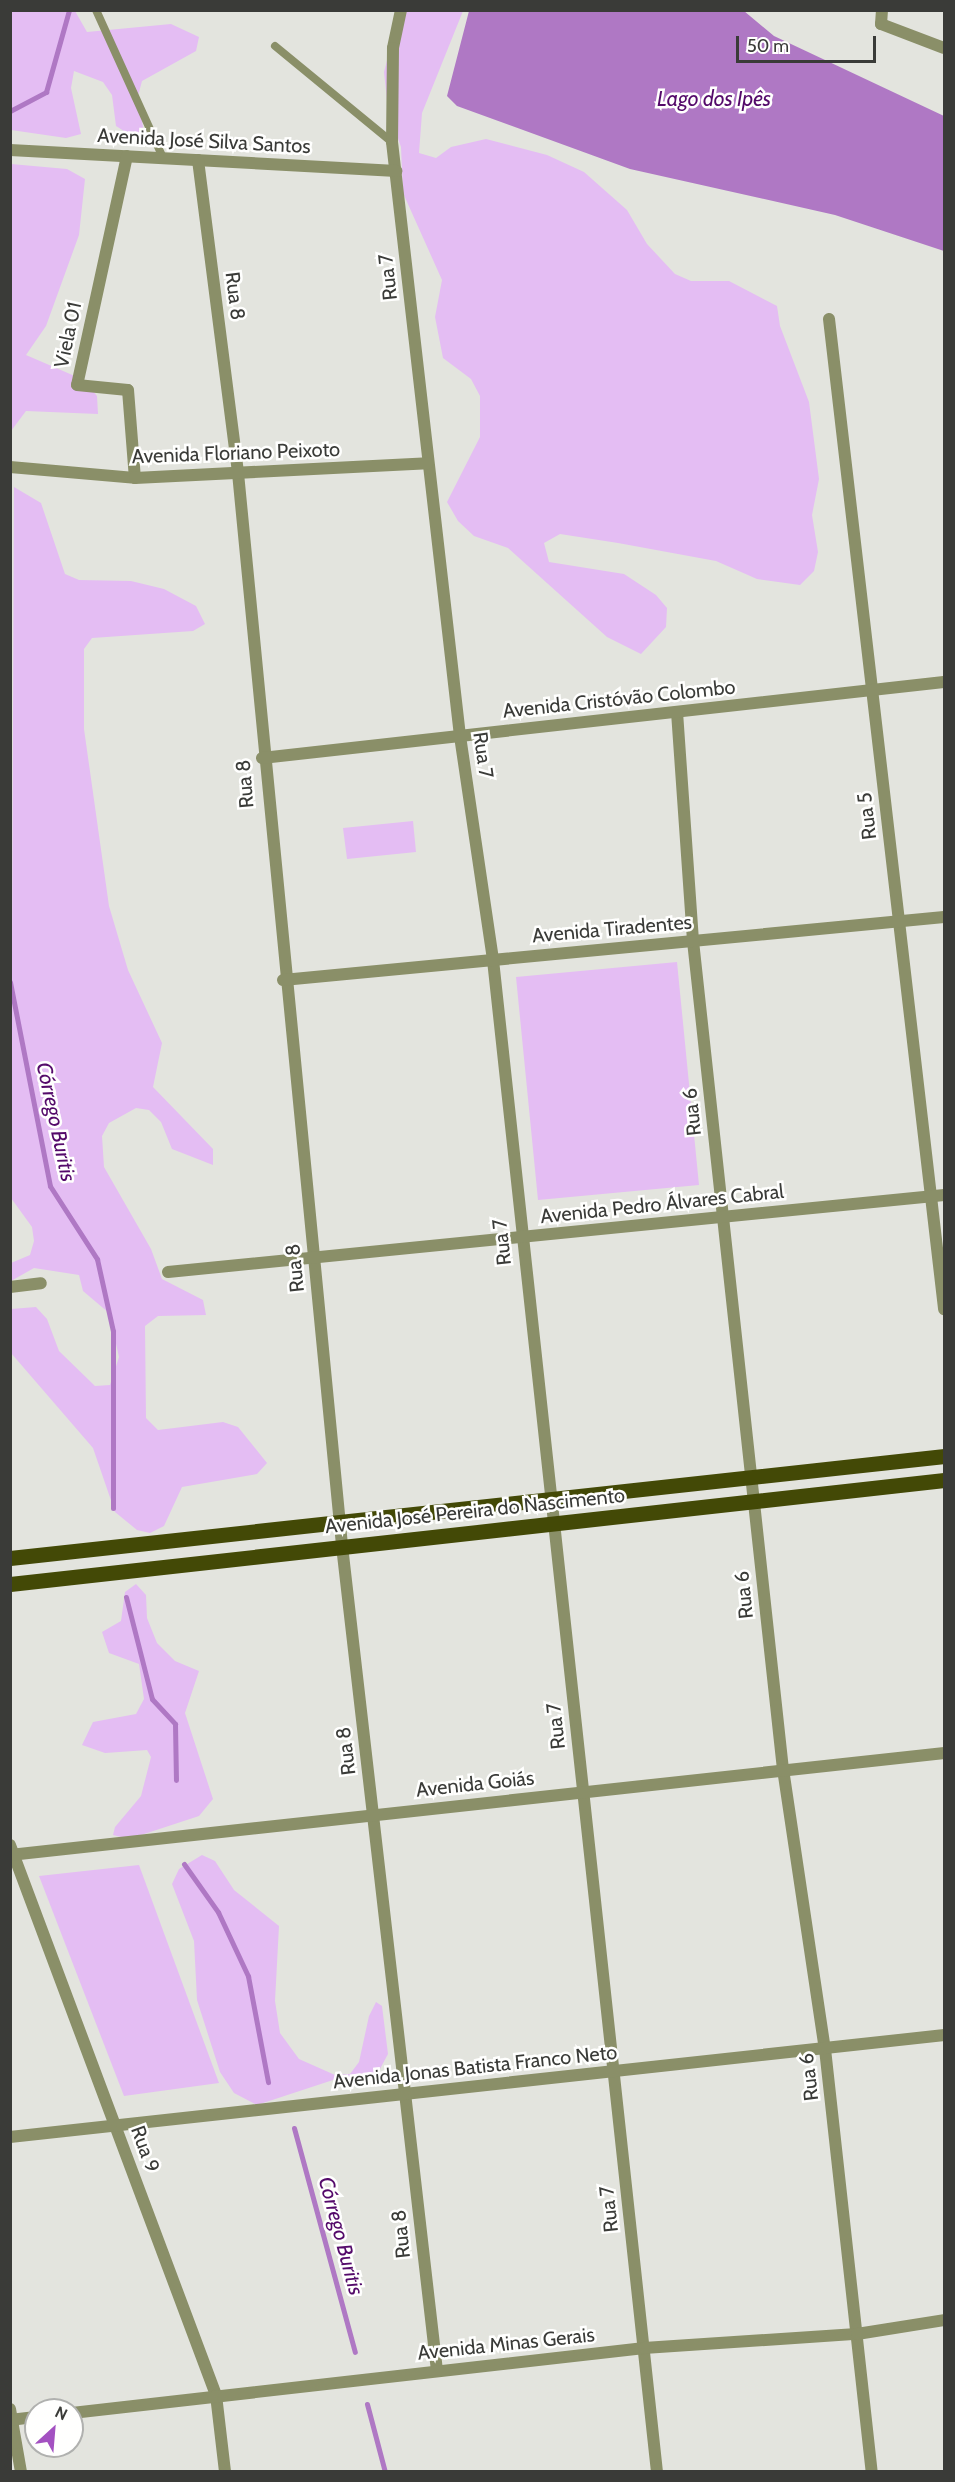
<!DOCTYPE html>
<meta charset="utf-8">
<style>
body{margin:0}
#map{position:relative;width:955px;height:2482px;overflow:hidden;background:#e3e4de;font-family:Cabin,sans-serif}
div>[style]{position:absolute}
.green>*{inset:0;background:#e4bdf3}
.water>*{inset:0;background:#af78c4}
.stream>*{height:5px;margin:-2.5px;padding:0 2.5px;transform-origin:2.5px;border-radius:2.5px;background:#af78c4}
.service>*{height:8px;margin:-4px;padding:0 4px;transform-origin:4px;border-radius:4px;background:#8a8f68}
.minor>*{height:12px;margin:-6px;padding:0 6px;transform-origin:6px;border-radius:6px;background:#8a8f68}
.primary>*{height:15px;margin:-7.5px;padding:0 7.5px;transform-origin:7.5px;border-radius:7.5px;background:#434906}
span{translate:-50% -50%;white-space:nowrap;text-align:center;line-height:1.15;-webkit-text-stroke:5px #fffffe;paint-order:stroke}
.street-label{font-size:20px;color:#3a3b38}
.water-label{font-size:21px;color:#540a6a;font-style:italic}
.frame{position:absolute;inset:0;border:12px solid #3a3b38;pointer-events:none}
.north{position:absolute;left:24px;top:2398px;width:60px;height:60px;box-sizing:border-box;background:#fffffe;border:2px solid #b0b1af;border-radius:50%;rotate:26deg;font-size:16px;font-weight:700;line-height:24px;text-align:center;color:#3a3b38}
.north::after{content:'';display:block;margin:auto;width:21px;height:27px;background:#a351c1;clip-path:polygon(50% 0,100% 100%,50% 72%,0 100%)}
.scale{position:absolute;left:736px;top:36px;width:140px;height:27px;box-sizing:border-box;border:3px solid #3a3b38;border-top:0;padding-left:8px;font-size:18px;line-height:21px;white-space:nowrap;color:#3a3b38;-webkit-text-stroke:4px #fffffe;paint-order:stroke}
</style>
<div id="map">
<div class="green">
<i style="clip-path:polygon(11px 11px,75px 11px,87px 32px,171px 24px,199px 37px,196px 51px,142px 81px,138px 96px,143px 127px,138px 140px,116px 126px,112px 95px,103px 82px,74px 71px,71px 88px,81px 134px,66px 138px,11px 130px)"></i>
<i style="clip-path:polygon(400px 11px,463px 11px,422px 113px,419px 153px,436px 158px,451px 147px,486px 139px,547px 155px,584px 172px,627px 210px,647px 244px,675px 274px,691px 281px,729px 281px,777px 306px,780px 326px,809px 402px,819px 479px,812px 515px,818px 552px,814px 571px,800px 585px,757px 579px,716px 561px,618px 543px,560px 534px,544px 543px,549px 562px,624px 574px,656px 595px,667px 608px,666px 627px,641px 654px,607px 637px,508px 548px,474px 536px,458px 521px,447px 502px,480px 437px,480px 396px,471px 379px,443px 358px,435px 317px,442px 280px,403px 193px,401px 147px,388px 110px,384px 72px)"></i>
<i style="clip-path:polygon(11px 164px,67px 169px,85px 179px,79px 235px,46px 326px,26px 355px,84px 380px,97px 396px,98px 414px,26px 411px,11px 431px)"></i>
<i style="clip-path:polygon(14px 487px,41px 503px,65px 574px,79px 580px,131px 581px,164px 589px,196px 606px,205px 624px,193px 631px,92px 638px,84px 649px,84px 729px,109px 906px,128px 970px,162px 1043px,153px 1087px,213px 1149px,213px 1165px,172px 1149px,161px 1122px,149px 1110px,136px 1108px,109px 1123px,102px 1136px,104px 1167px,151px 1249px,162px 1279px,203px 1300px,206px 1315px,158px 1316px,145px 1326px,146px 1418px,158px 1430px,223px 1422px,238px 1427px,267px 1463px,257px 1474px,182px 1487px,164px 1526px,150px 1533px,137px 1530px,115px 1512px,93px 1448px,11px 1353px,11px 1309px,36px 1307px,47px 1319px,59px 1351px,95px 1386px,110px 1385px,119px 1357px,109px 1313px,83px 1291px,79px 1275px,34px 1268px,11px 1281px,11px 1263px,30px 1255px,34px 1241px,32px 1227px,11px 1198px)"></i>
<i style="clip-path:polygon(413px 821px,416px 852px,347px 859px,343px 828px)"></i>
<i style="clip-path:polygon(677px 962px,699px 1185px,538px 1200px,516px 977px)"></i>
<i style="clip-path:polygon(136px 1584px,146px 1595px,147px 1618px,157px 1643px,175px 1661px,199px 1671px,185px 1713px,213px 1799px,199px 1816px,129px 1839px,113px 1835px,115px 1827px,141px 1796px,151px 1757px,147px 1750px,105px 1753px,82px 1745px,93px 1722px,136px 1714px,144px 1699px,139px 1664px,109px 1653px,102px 1632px,121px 1621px,125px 1592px)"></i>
<i style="clip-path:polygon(202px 1855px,215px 1861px,234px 1890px,279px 1926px,275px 2001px,280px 2033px,299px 2059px,335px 2075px,350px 2074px,359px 2062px,369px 2016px,376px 2002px,382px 2006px,388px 2054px,374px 2080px,333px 2080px,257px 2105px,234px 2093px,220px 2072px,197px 2000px,194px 1941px,172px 1884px,179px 1869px)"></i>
<i style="clip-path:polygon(139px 1865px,219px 2083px,124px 2096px,39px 1876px)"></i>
</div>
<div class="water">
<i style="clip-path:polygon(469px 11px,744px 11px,774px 36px,944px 116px,944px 251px,835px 215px,630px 169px,457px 106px,447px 96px)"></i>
</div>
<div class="stream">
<i style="left:10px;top:111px;width:41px;rotate:-27.8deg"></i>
<i style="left:46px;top:92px;width:85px;rotate:-74.3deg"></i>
<i style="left:10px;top:982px;width:208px;rotate:78.9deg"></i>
<i style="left:50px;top:1186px;width:87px;rotate:57.2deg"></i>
<i style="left:97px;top:1259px;width:74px;rotate:77.5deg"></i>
<i style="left:113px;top:1331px;width:177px;rotate:90deg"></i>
<i style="left:126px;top:1597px;width:105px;rotate:75.7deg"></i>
<i style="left:152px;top:1699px;width:34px;rotate:47deg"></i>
<i style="left:175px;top:1724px;width:56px;rotate:89deg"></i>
<i style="left:184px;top:1864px;width:59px;rotate:54.7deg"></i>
<i style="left:218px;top:1912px;width:71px;rotate:64.9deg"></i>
<i style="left:248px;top:1976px;width:108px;rotate:79.3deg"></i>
<i style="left:294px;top:2128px;width:232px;rotate:74.8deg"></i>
<i style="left:367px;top:2404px;width:70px;rotate:75.2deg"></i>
</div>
<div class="service">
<i style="left:96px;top:10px;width:162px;rotate:65.6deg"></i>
<i style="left:275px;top:46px;width:151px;rotate:39.4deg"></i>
</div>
<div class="minor">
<i style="left:401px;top:10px;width:39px;rotate:102deg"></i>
<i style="left:393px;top:48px;width:94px;rotate:90.6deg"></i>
<i style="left:392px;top:142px;width:598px;rotate:83.47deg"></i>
<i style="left:460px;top:736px;width:226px;rotate:81.6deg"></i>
<i style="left:493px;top:960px;width:1521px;rotate:83.81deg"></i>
<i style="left:882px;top:10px;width:14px;rotate:94deg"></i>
<i style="left:881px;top:24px;width:67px;rotate:20.9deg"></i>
<i style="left:10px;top:150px;width:387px;rotate:3.1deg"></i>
<i style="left:127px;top:156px;width:234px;rotate:102.3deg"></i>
<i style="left:77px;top:385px;width:51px;rotate:5.6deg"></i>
<i style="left:128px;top:390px;width:88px;rotate:85.5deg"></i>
<i style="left:198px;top:160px;width:316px;rotate:82.7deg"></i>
<i style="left:238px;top:473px;width:1078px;rotate:84.46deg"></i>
<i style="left:342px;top:1546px;width:830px;rotate:83.43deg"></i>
<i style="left:829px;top:319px;width:997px;rotate:83.37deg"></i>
<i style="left:10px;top:467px;width:125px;rotate:5deg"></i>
<i style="left:135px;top:478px;width:293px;rotate:-2.9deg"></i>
<i style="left:677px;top:712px;width:230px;rotate:86deg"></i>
<i style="left:693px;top:941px;width:833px;rotate:83.8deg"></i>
<i style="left:783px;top:1769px;width:283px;rotate:81.5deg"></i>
<i style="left:825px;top:2049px;width:426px;rotate:83.7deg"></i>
<i style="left:262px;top:758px;width:686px;rotate:-6.36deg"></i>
<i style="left:283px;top:980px;width:664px;rotate:-5.44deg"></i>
<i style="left:168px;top:1272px;width:780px;rotate:-5.67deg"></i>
<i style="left:10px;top:1287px;width:31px;rotate:-7deg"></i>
<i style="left:10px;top:1845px;width:587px;rotate:69.47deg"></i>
<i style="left:216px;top:2395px;width:78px;rotate:83.3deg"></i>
<i style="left:10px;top:1855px;width:940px;rotate:-6.23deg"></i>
<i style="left:10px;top:2137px;width:940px;rotate:-6.23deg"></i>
<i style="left:10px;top:2409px;width:64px;rotate:80.1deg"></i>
<i style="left:72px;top:2413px;width:576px;rotate:-6.48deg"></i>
<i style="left:644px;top:2348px;width:213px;rotate:-3.8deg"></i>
<i style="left:857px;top:2334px;width:88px;rotate:-9.1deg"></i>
<i style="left:10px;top:2420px;width:26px;rotate:-7deg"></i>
</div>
<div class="primary">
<i style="left:10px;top:1558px;width:940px;rotate:-6.23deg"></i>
<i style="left:10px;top:1584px;width:940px;rotate:-6.35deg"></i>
</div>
<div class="street-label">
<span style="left:204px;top:141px;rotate:3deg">Avenida José Silva Santos</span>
<span style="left:388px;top:277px;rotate:-96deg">Rua 7</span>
<span style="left:235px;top:296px;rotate:83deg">Rua 8</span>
<span style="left:68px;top:335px;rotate:-78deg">Viela 01</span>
<span style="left:236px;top:453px;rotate:-2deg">Avenida Floriano Peixoto</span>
<span style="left:619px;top:699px;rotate:-6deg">Avenida Cristóvão Colombo</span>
<span style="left:483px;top:755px;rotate:82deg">Rua 7</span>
<span style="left:245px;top:784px;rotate:-95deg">Rua 8</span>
<span style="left:867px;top:816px;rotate:-97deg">Rua 5</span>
<span style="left:612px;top:929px;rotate:-5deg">Avenida Tiradentes</span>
<span style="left:692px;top:1112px;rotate:-96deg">Rua 6</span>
<span style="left:662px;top:1204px;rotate:-6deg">Avenida Pedro Álvares Cabral</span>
<span style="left:502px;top:1242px;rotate:-96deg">Rua 7</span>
<span style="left:295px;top:1268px;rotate:-96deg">Rua 8</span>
<span style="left:475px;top:1511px;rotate:-6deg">Avenida José Pereira do Nascimento</span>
<span style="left:744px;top:1595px;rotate:-96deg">Rua 6</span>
<span style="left:556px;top:1726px;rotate:-96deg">Rua 7</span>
<span style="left:346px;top:1751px;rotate:-97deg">Rua 8</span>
<span style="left:475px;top:1784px;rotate:-6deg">Avenida Goiás</span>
<span style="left:475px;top:2067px;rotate:-6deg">Avenida Jonas Batista Franco Neto</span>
<span style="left:809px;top:2077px;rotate:-97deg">Rua 6</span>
<span style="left:145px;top:2149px;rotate:70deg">Rua 9</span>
<span style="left:609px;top:2209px;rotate:-96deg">Rua 7</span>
<span style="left:401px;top:2234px;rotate:-96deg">Rua 8</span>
<span style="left:506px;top:2344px;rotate:-6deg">Avenida Minas Gerais</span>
</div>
<div class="water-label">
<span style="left:714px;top:99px">Lago dos Ipês</span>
<span style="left:56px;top:1122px;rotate:78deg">Córrego Buritis</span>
<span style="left:341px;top:2236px;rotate:75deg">Córrego Buritis</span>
</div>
<div class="frame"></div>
<div class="north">N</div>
<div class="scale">50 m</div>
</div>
